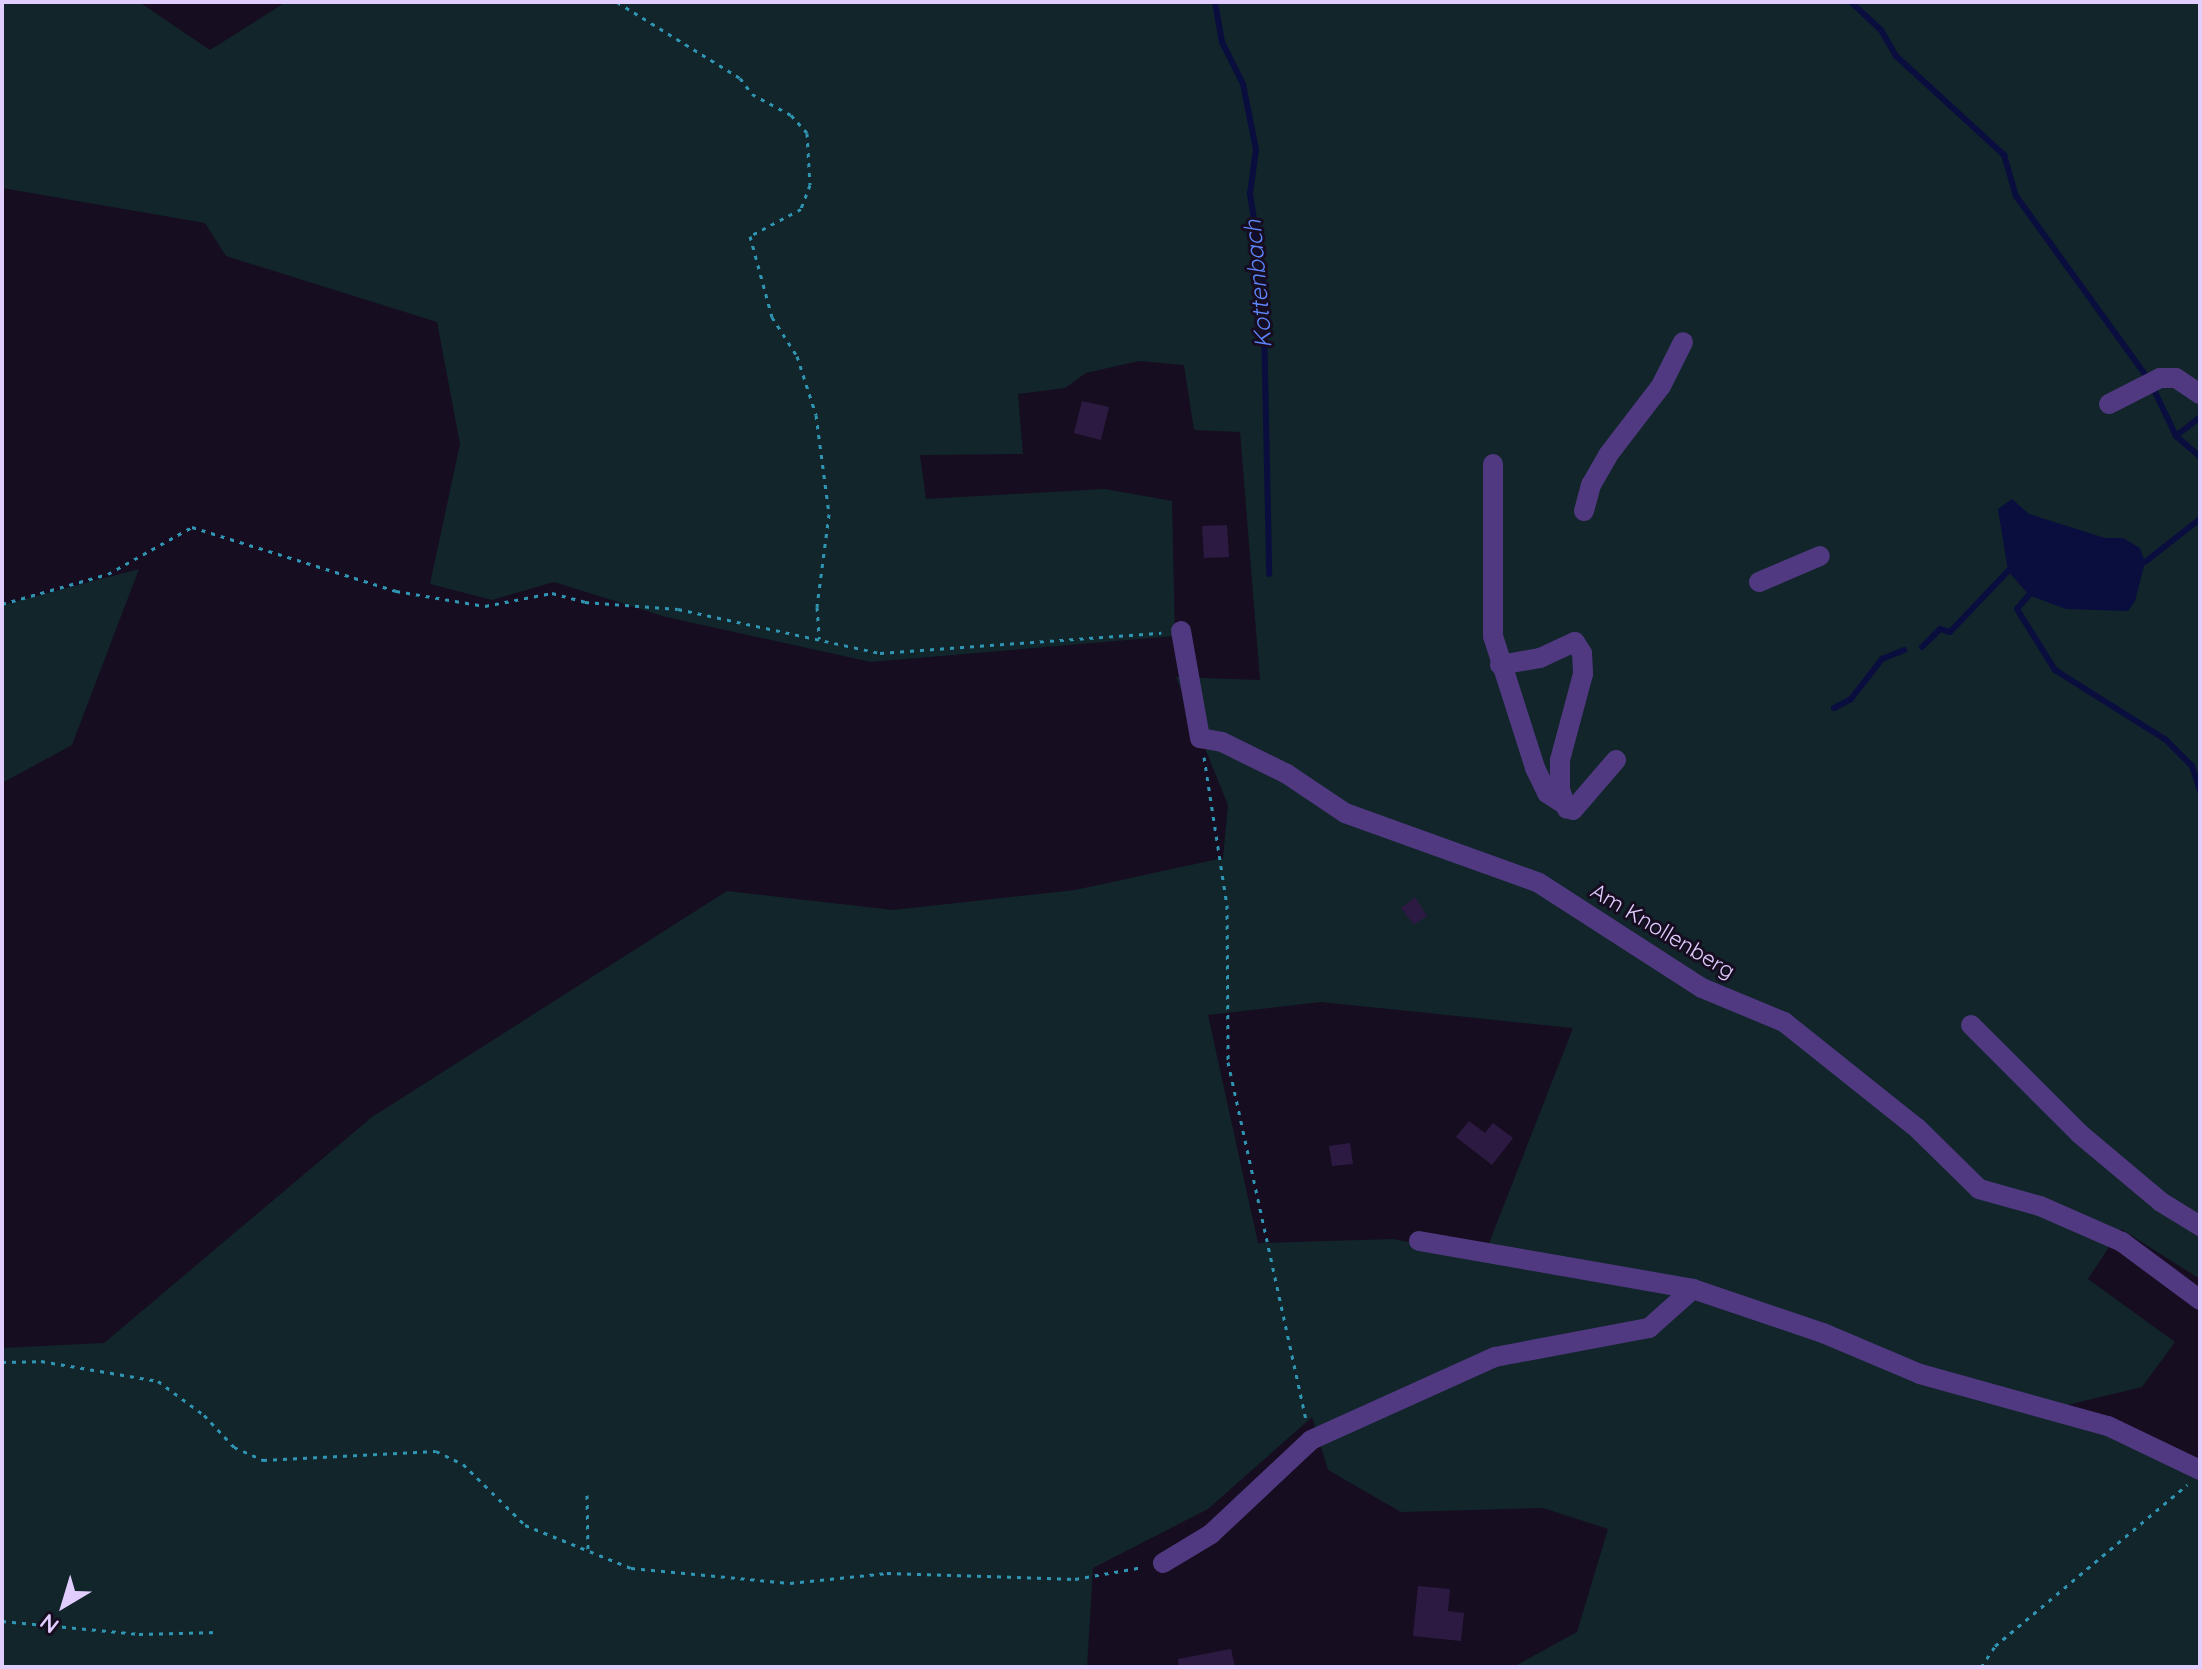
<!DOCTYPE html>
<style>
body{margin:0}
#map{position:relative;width:2202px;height:1669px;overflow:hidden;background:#160d21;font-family:Quicksand,sans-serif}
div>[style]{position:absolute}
.green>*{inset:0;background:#11252b}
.water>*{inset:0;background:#0a0e3e}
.stream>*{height:6px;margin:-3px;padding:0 3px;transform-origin:3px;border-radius:3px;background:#0a0e3e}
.building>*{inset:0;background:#2d1a42}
.path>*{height:3px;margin-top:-1.5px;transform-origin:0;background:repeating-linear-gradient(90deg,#2f95b2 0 4px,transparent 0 10px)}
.minor>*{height:20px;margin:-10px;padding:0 10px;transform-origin:10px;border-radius:10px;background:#503980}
span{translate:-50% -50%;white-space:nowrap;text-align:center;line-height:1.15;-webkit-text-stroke:6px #160d21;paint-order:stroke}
.street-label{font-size:22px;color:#e1ceff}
.water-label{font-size:24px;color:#5d86fd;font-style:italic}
.frame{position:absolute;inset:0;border:4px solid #e1ceff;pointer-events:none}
.north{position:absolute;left:24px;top:1565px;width:80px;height:80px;-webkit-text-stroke:6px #160d21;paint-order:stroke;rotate:218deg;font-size:22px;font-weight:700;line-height:32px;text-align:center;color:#e1ceff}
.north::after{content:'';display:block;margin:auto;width:28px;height:36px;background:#e1ceff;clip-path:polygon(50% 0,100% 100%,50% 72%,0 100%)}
</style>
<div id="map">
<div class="green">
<i style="clip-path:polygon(evenodd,2px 2px,139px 2px,210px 50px,286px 2px,2200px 2px,2200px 1279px,2121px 1229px,2088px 1279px,2175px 1342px,2142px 1387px,2067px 1405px,2200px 1467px,2200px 1667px,1513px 1667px,1577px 1632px,1608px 1529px,1543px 1508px,1401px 1512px,1328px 1470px,1312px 1417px,1208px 1509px,1093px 1568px,1087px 1667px,2px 1667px,2px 1348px,104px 1343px,372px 1117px,727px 891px,893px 910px,1075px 890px,1223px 858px,1228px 805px,1176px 677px,1260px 680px,1240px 432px,1194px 430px,1184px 365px,1139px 361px,1086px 373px,1065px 388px,1018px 394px,1023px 454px,920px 455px,926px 499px,1105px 489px,1172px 501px,1175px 636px,871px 662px,666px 617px,554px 582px,492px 600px,430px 584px,460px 444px,437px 322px,226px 256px,205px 223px,2px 188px,2px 2px,1321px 1002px,1573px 1028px,1484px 1256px,1393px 1239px,1258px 1243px,1208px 1015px,1321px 1002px)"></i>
<i style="clip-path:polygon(139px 569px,72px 745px,2px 783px,2px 605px)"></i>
</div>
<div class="water">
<i style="clip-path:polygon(2012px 499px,2029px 514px,2105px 538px,2123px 538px,2140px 548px,2145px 562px,2135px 601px,2128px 611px,2066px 609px,2029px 595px,2008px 571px,1998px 509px)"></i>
</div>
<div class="stream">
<i style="left:1215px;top:2px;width:41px;rotate:80.1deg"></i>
<i style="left:1222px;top:42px;width:47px;rotate:63.4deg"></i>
<i style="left:1243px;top:84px;width:66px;rotate:78.7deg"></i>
<i style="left:1256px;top:149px;width:45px;rotate:97.6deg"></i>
<i style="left:1250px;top:194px;width:83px;rotate:81deg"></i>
<i style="left:1263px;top:276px;width:298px;rotate:88.8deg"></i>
<i style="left:1851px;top:2px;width:41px;rotate:43deg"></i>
<i style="left:1881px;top:30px;width:30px;rotate:60deg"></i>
<i style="left:1896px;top:56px;width:147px;rotate:42.5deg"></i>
<i style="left:2004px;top:155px;width:43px;rotate:73.7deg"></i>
<i style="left:2016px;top:196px;width:223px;rotate:54.1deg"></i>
<i style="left:2154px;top:390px;width:51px;rotate:64.4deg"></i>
<i style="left:2176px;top:436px;width:32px;rotate:41deg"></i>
<i style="left:2176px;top:436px;width:31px;rotate:-38deg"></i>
<i style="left:2145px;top:562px;width:70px;rotate:-38deg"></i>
<i style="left:2029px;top:595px;width:18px;rotate:131deg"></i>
<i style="left:2017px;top:609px;width:72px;rotate:58.1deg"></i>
<i style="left:2055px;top:670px;width:131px;rotate:32.2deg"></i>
<i style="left:2166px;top:740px;width:37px;rotate:45deg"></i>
<i style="left:2192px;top:766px;width:25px;rotate:72deg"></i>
<i style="left:1922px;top:647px;width:25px;rotate:-45deg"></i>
<i style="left:1940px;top:629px;width:10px;rotate:17deg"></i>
<i style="left:1950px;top:632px;width:84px;rotate:-46.4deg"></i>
<i style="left:1834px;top:708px;width:19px;rotate:-28deg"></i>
<i style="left:1851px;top:699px;width:51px;rotate:-52.2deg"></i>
<i style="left:1882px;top:659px;width:24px;rotate:-22deg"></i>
</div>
<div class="building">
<i style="clip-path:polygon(1082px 401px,1109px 407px,1101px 440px,1074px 433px)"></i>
<i style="clip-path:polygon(1227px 525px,1229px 557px,1204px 558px,1202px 526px)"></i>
<i style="clip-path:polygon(1415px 897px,1427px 916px,1414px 925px,1401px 908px)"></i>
<i style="clip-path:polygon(1469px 1121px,1485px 1133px,1493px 1123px,1513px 1138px,1492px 1165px,1456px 1137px)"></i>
<i style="clip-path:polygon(1350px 1143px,1353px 1164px,1332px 1166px,1329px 1146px)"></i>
<i style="clip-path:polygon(1418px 1586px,1450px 1589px,1448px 1611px,1464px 1613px,1461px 1641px,1413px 1636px)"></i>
<i style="clip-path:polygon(1231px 1649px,1235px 1667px,1179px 1667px,1178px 1659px)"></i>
</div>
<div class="path">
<i style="left:617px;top:2px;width:145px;rotate:31.7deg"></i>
<i style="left:740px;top:78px;width:20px;rotate:53deg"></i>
<i style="left:752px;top:94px;width:44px;rotate:28.3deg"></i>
<i style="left:791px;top:115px;width:24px;rotate:48deg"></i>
<i style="left:807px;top:133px;width:52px;rotate:86.7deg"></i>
<i style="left:810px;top:185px;width:26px;rotate:111deg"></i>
<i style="left:801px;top:209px;width:58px;rotate:152.1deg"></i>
<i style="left:750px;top:236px;width:84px;rotate:74.8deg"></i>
<i style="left:772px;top:317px;width:46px;rotate:57.3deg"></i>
<i style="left:797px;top:356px;width:62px;rotate:72.1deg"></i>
<i style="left:816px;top:415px;width:100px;rotate:82.5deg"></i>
<i style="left:829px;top:514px;width:94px;rotate:97.4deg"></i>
<i style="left:817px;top:607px;width:32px;rotate:86deg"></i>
<i style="left:2px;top:604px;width:110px;rotate:-15.8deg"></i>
<i style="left:108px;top:574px;width:96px;rotate:-29.2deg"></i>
<i style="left:192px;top:527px;width:214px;rotate:17.4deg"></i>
<i style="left:396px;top:591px;width:90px;rotate:9.6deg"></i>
<i style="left:485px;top:606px;width:68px;rotate:-11deg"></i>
<i style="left:552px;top:593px;width:34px;rotate:15deg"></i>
<i style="left:585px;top:602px;width:93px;rotate:4.3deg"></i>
<i style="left:678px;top:609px;width:207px;rotate:12.3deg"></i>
<i style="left:880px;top:653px;width:282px;rotate:-4.1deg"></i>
<i style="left:1204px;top:757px;width:150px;rotate:81.2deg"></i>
<i style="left:1227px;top:905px;width:157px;rotate:89.6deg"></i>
<i style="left:1228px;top:1062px;width:366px;rotate:77.7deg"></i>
<i style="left:2px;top:1362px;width:39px;rotate:-1deg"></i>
<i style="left:41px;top:1361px;width:119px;rotate:9.7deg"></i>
<i style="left:158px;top:1381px;width:57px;rotate:36.5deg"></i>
<i style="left:204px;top:1415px;width:44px;rotate:46.8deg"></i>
<i style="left:234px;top:1447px;width:32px;rotate:24deg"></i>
<i style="left:263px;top:1460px;width:173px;rotate:-3deg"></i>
<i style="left:436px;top:1451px;width:30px;rotate:26deg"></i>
<i style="left:463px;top:1464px;width:87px;rotate:44.5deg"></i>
<i style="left:525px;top:1525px;width:114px;rotate:22.1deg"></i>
<i style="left:631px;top:1568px;width:160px;rotate:5.4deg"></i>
<i style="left:790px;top:1583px;width:98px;rotate:-5.9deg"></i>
<i style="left:887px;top:1573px;width:188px;rotate:1.8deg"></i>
<i style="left:1075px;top:1579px;width:69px;rotate:-10deg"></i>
<i style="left:587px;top:1495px;width:59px;rotate:89deg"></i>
<i style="left:2px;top:1621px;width:138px;rotate:5.4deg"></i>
<i style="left:139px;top:1634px;width:80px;rotate:-1.4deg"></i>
<i style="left:1981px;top:1667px;width:25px;rotate:-56deg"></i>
<i style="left:1995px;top:1646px;width:251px;rotate:-40deg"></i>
</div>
<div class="minor">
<i style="left:2109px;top:404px;width:57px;rotate:-27deg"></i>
<i style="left:2160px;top:378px;width:16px"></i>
<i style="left:2176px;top:378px;width:29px;rotate:34deg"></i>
<i style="left:1493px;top:464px;width:172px;rotate:90deg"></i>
<i style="left:1493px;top:636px;width:139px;rotate:72.3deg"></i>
<i style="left:1535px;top:768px;width:28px;rotate:64deg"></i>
<i style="left:1547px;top:793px;width:31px;rotate:33deg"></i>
<i style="left:1573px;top:810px;width:66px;rotate:-49.3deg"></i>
<i style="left:1584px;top:511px;width:27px;rotate:-75deg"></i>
<i style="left:1591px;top:485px;width:34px;rotate:-60deg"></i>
<i style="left:1608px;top:455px;width:87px;rotate:-52.5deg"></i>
<i style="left:1661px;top:386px;width:49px;rotate:-63.4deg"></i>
<i style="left:1759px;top:582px;width:66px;rotate:-23.1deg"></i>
<i style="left:1181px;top:631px;width:109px;rotate:79.9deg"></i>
<i style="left:1200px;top:738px;width:22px;rotate:10deg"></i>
<i style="left:1222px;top:742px;width:72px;rotate:26.2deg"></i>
<i style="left:1287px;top:774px;width:70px;rotate:33.9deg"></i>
<i style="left:1345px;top:813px;width:206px;rotate:19.8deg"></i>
<i style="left:1539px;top:883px;width:194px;rotate:32.8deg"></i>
<i style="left:1702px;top:988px;width:89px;rotate:22.5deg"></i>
<i style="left:1784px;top:1022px;width:170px;rotate:38.6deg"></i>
<i style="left:1917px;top:1128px;width:87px;rotate:44.5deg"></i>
<i style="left:1979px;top:1189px;width:63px;rotate:15.6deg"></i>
<i style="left:2040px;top:1206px;width:90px;rotate:23.7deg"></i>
<i style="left:2122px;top:1242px;width:97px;rotate:36.6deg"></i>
<i style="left:1500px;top:665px;width:41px;rotate:-9.9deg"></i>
<i style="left:1540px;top:658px;width:38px;rotate:-25deg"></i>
<i style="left:1575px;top:642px;width:13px;rotate:58deg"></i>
<i style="left:1582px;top:653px;width:21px;rotate:87deg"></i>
<i style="left:1583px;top:674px;width:89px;rotate:105deg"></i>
<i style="left:1560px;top:760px;width:30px;rotate:90deg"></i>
<i style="left:1560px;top:790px;width:20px;rotate:70deg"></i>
<i style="left:1971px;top:1025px;width:154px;rotate:45deg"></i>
<i style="left:2080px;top:1134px;width:106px;rotate:40deg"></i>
<i style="left:2161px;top:1202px;width:46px;rotate:31.6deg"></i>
<i style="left:1419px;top:1241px;width:278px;rotate:9.9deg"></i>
<i style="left:1163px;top:1563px;width:56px;rotate:-31.1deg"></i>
<i style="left:1211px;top:1534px;width:137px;rotate:-43.2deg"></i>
<i style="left:1311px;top:1440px;width:202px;rotate:-24.3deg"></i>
<i style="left:1495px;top:1357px;width:157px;rotate:-10.7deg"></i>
<i style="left:1649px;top:1328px;width:59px;rotate:-41.6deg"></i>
<i style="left:1693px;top:1289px;width:137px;rotate:18.7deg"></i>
<i style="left:1823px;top:1333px;width:105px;rotate:22.9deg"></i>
<i style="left:1920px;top:1374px;width:195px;rotate:15.5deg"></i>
<i style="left:2108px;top:1426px;width:102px;rotate:25.6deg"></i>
</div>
<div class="street-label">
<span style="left:1663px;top:931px;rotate:31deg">Am Knollenberg</span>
</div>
<div class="water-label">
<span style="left:1258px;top:284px;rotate:-95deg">Kottenbach</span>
</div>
<div class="frame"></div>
<div class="north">N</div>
</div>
